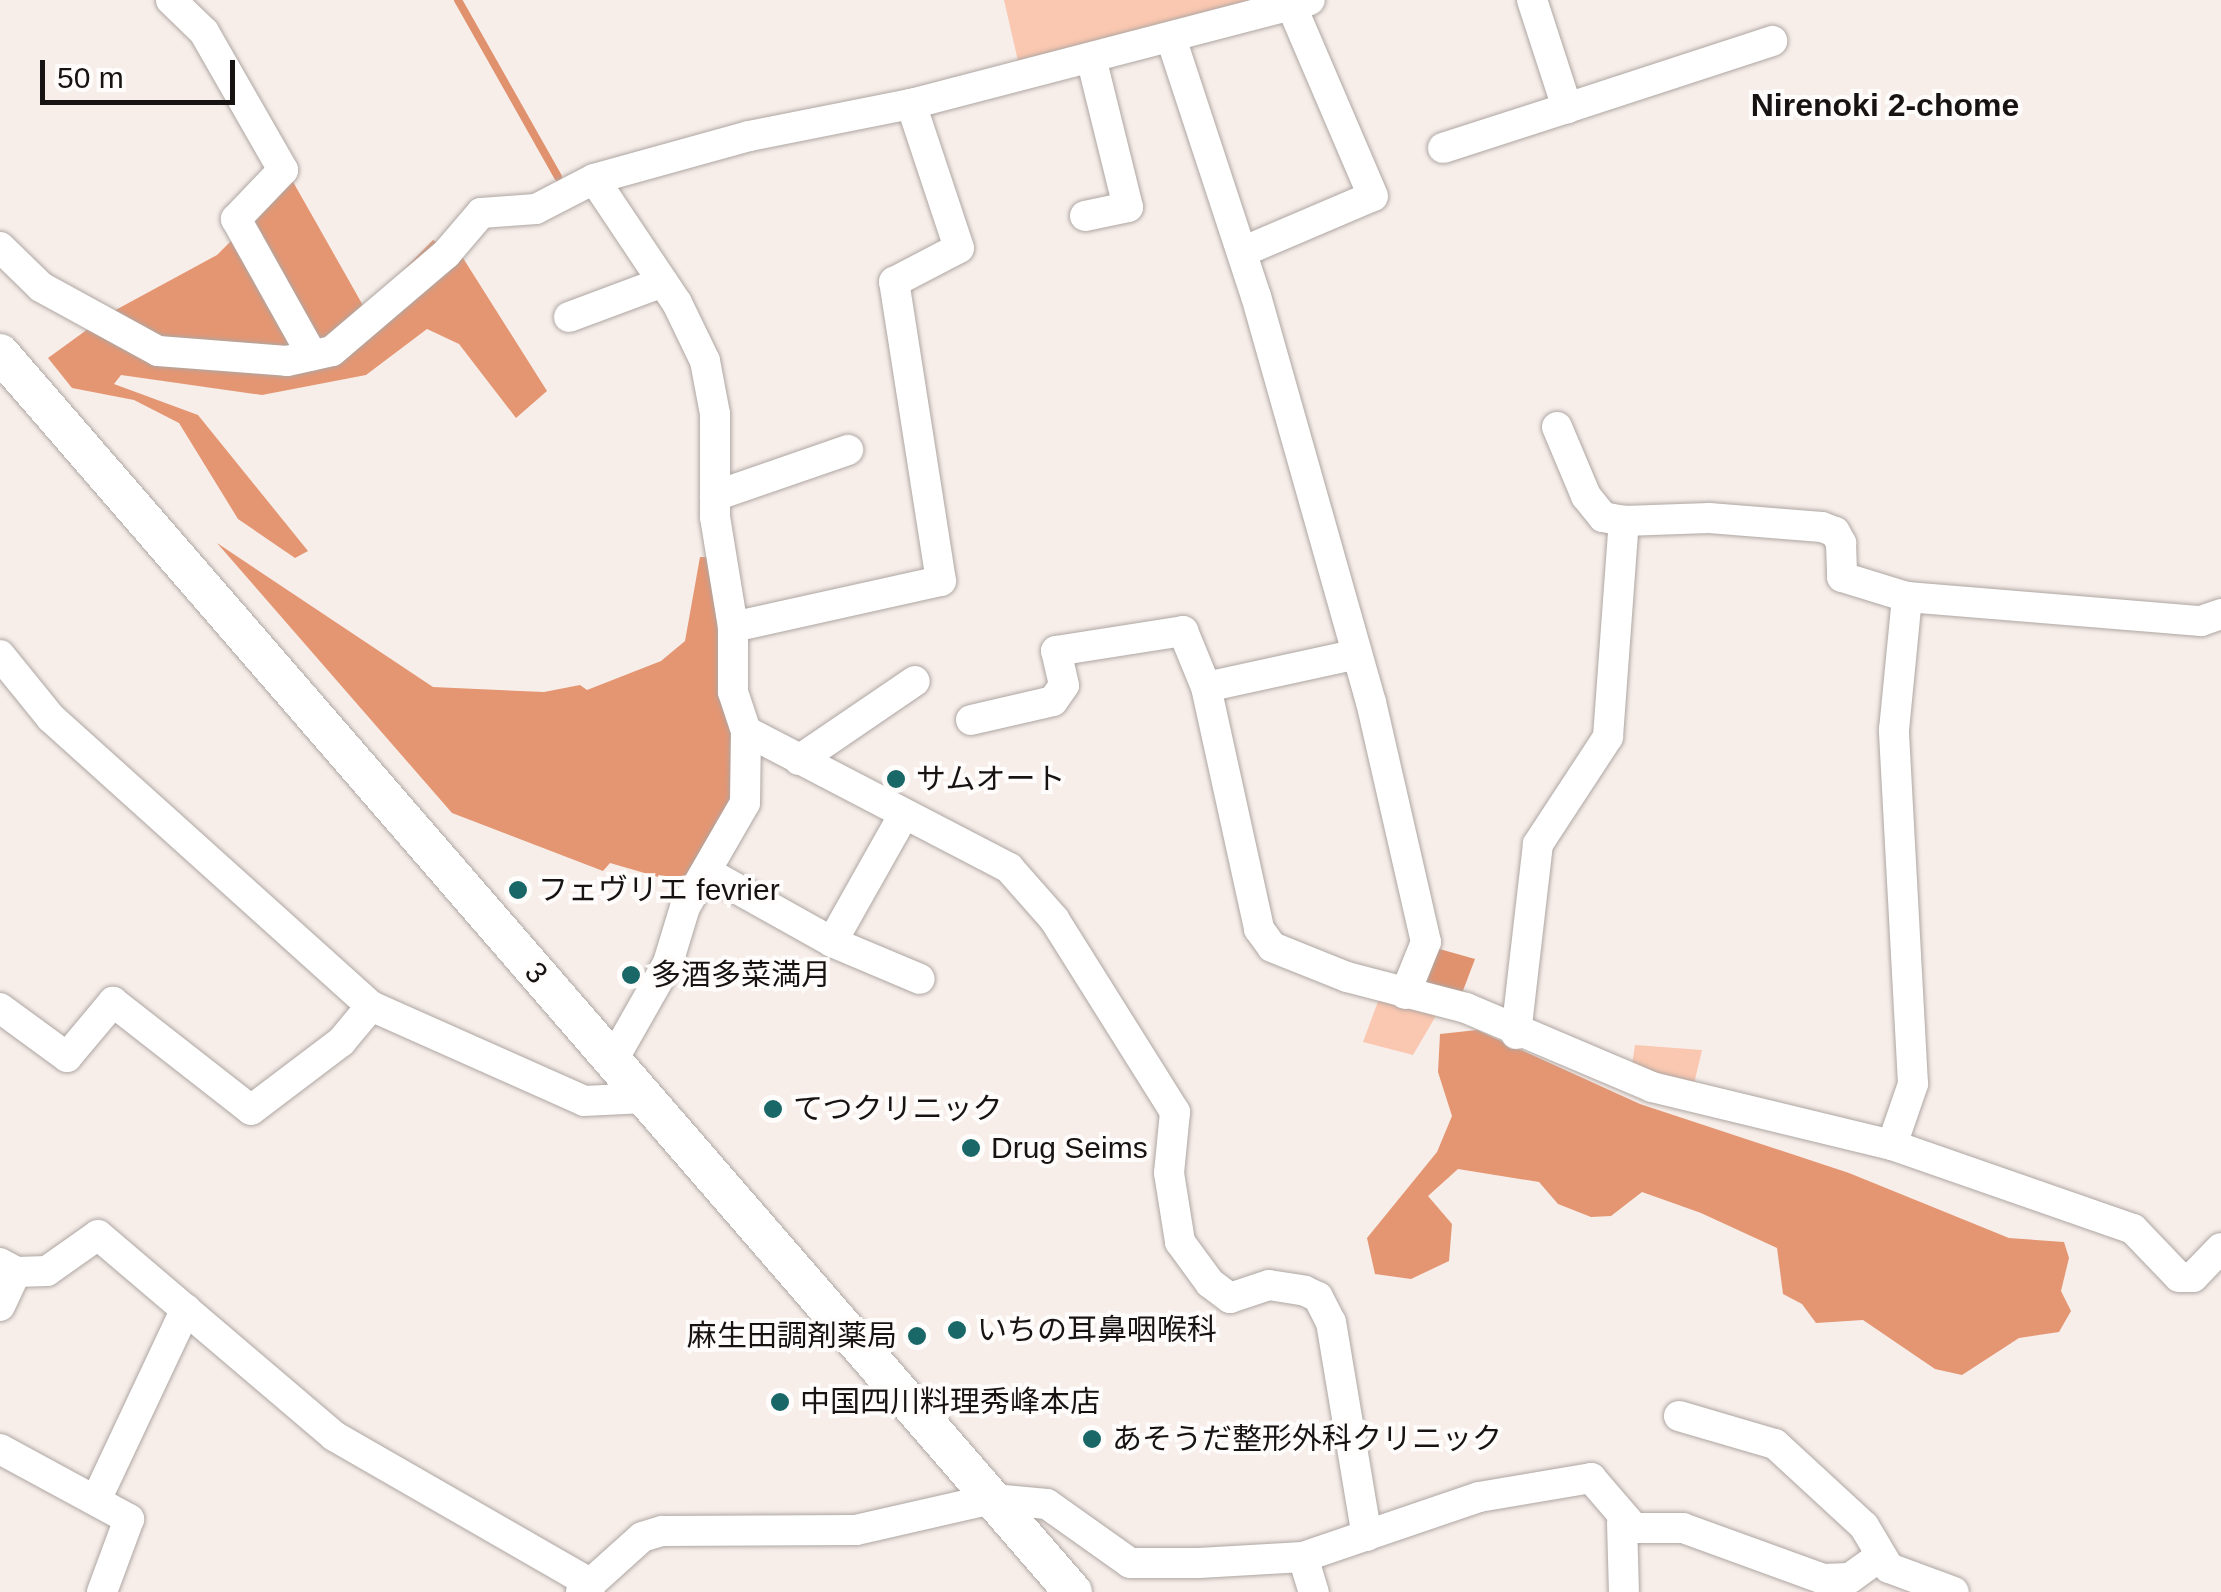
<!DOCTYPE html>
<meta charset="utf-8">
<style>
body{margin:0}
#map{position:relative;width:2221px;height:1592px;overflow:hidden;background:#f7eeea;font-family:Helvetica,"Noto Sans JP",sans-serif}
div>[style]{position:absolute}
.green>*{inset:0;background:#fac7b0}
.forest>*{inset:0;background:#e49673}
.water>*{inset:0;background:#e0926f}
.stream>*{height:8px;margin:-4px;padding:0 4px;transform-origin:4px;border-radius:4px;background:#e0926f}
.roads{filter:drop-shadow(0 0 2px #aea6a2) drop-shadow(0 0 2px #aea6a2)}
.minor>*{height:30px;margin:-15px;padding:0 15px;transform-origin:15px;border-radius:15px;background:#fff}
.tertiary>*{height:38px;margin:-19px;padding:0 19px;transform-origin:19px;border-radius:19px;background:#fff}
.dots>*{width:28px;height:28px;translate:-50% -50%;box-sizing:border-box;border:5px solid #fffdfc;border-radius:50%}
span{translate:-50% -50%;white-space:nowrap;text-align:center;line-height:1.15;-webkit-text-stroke:8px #fffdfc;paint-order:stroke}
.poi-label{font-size:30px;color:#161312}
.left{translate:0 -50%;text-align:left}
.right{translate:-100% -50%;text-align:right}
.street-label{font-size:30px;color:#161312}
.neighbourhood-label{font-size:32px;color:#161312;font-weight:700}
.scale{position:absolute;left:40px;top:60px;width:195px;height:45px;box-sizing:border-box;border:5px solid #161312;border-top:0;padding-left:12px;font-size:30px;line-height:35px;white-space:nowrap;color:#161312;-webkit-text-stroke:8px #fffdfc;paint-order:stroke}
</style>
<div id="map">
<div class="green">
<i style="clip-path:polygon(1004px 0,1253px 0,1018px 61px)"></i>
<i style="clip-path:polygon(1380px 996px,1437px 1014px,1413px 1055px,1363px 1042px)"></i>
<i style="clip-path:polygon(1635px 1045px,1702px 1050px,1693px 1088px,1631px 1072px)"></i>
</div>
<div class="forest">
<i style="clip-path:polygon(292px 180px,365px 309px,433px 240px,463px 258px,547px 391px,516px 418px,459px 344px,427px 329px,366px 375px,262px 395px,121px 375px,114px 384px,198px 415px,308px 551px,295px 558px,238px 519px,179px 423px,134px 400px,72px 388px,48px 358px,110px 313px,217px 255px)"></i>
<i style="clip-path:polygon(217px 543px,433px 687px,544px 692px,580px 685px,587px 690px,661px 661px,685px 641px,700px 557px,714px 557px,740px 791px,686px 885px,610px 863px,603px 871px,452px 813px)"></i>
<i style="clip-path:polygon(1477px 1030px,1640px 1104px,1849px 1173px,2009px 1238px,2064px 1242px,2069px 1258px,2061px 1291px,2071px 1311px,2059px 1332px,2019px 1338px,1962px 1375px,1935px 1369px,1863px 1320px,1816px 1323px,1802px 1304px,1783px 1294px,1777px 1248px,1701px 1213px,1642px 1192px,1611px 1216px,1591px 1217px,1558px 1204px,1539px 1182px,1458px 1169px,1428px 1196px,1452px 1224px,1449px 1261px,1411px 1279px,1375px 1274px,1367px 1238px,1437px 1152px,1452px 1116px,1438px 1072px,1440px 1034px)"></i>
</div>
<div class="water">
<i style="clip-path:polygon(1436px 948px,1475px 959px,1461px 996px,1418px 987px)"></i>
</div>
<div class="stream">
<i style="left:458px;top:0;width:203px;rotate:60.5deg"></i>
</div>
<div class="roads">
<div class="minor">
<i style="left:171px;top:0;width:46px;rotate:44.1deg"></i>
<i style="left:204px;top:32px;width:159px;rotate:60.2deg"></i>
<i style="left:283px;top:170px;width:68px;rotate:133.8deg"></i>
<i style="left:236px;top:219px;width:156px;rotate:60.8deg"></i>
<i style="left:1532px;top:0;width:114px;rotate:72deg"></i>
<i style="left:1567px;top:108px;width:216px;rotate:-18.1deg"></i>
<i style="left:1171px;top:38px;width:272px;rotate:71.8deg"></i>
<i style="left:1256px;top:296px;width:422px;rotate:74.2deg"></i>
<i style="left:1371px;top:702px;width:246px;rotate:77.1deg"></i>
<i style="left:1426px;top:942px;width:56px;rotate:112deg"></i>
<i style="left:1443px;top:148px;width:130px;rotate:-17.9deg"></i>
<i style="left:594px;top:179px;width:149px;rotate:56.2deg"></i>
<i style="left:677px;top:303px;width:64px;rotate:64.2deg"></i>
<i style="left:705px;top:361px;width:54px;rotate:79.3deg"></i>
<i style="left:715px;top:414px;width:103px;rotate:90deg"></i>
<i style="left:715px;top:517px;width:111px;rotate:80.7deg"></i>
<i style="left:733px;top:627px;width:65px;rotate:90deg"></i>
<i style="left:733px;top:692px;width:41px;rotate:71.6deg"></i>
<i style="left:746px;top:731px;width:72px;rotate:90.8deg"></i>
<i style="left:745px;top:803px;width:120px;rotate:120deg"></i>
<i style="left:685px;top:907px;width:59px;rotate:106.9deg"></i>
<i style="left:668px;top:963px;width:112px;rotate:119.6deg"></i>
<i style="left:1085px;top:216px;width:44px;rotate:-11.8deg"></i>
<i style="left:1128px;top:207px;width:154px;rotate:-103.9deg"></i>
<i style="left:0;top:247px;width:57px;rotate:44.3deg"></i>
<i style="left:41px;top:287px;width:133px;rotate:28.7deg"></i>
<i style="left:158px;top:351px;width:129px;rotate:4.4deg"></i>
<i style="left:287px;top:361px;width:46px;rotate:-12.5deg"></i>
<i style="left:332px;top:351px;width:150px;rotate:-40.4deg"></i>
<i style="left:446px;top:254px;width:54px;rotate:-49.5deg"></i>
<i style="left:481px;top:213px;width:55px;rotate:-4.2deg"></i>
<i style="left:536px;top:209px;width:65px;rotate:-27.3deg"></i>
<i style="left:594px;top:179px;width:161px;rotate:-15.5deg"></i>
<i style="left:749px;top:136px;width:165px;rotate:-11.2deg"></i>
<i style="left:911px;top:104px;width:412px;rotate:-14.6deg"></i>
<i style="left:1242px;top:252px;width:142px;rotate:-23.1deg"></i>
<i style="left:1373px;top:196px;width:208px;rotate:-113.2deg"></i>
<i style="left:569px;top:317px;width:100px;rotate:-20.4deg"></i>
<i style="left:1557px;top:427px;width:75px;rotate:67.2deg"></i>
<i style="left:1586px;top:496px;width:27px;rotate:51deg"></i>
<i style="left:1603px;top:517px;width:21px;rotate:11deg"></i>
<i style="left:715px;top:496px;width:141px;rotate:-19.1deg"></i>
<i style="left:733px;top:627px;width:213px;rotate:-12.5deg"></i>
<i style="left:941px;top:581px;width:303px;rotate:-98.9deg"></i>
<i style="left:894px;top:282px;width:73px;rotate:-27.6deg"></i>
<i style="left:959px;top:248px;width:152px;rotate:-108.4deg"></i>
<i style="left:0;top:655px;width:81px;rotate:51deg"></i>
<i style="left:51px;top:718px;width:431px;rotate:42deg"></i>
<i style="left:371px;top:1006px;width:233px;rotate:24deg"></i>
<i style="left:584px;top:1101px;width:61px;rotate:-2.8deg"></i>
<i style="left:1353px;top:655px;width:150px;rotate:167.7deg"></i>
<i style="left:1206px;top:687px;width:248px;rotate:77.6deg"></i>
<i style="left:1259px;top:929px;width:22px;rotate:54deg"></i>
<i style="left:1272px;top:947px;width:81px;rotate:21.8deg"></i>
<i style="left:1347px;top:977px;width:123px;rotate:14.6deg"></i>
<i style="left:1466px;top:1008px;width:202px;rotate:23deg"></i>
<i style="left:1652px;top:1087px;width:247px;rotate:13.6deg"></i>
<i style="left:1892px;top:1145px;width:255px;rotate:19.2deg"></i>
<i style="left:2133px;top:1229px;width:66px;rotate:46.2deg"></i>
<i style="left:2179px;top:1277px;width:14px"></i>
<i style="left:2193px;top:1277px;width:40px;rotate:-46deg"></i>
<i style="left:971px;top:720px;width:84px;rotate:-13deg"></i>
<i style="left:1053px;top:701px;width:19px;rotate:-55deg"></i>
<i style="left:1064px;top:685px;width:35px;rotate:-103deg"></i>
<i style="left:1056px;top:651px;width:129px;rotate:-8.9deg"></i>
<i style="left:1183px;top:631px;width:61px;rotate:67.7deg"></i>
<i style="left:746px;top:731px;width:297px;rotate:27.5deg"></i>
<i style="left:1009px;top:868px;width:68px;rotate:48.6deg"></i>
<i style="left:1054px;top:919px;width:228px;rotate:57.9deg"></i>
<i style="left:1175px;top:1112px;width:61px;rotate:95.6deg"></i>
<i style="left:1169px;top:1173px;width:70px;rotate:80.9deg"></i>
<i style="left:1180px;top:1242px;width:51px;rotate:53.8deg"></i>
<i style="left:1210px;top:1283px;width:25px;rotate:37deg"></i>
<i style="left:1230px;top:1298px;width:41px;rotate:-18.4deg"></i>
<i style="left:1269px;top:1285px;width:36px;rotate:9deg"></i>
<i style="left:1305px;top:1291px;width:14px;rotate:25deg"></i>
<i style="left:1318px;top:1297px;width:28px;rotate:63deg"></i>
<i style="left:1331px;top:1322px;width:217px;rotate:80.5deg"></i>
<i style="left:799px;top:760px;width:140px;rotate:-34.3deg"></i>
<i style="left:707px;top:872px;width:143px;rotate:29.2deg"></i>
<i style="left:832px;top:942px;width:95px;rotate:22.8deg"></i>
<i style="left:832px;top:942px;width:145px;rotate:-60.6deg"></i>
<i style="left:0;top:1008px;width:83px;rotate:36.2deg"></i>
<i style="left:67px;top:1057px;width:72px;rotate:-50.1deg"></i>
<i style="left:113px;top:1002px;width:175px;rotate:38deg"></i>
<i style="left:251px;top:1110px;width:113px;rotate:-37.1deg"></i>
<i style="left:341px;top:1042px;width:47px;rotate:-50.2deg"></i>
<i style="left:1516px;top:1034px;width:191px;rotate:-83.4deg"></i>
<i style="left:1538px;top:844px;width:128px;rotate:-56.8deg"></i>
<i style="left:1608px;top:737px;width:217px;rotate:-85.8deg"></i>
<i style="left:1624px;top:521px;width:85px;rotate:-2deg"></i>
<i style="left:1709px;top:518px;width:113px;rotate:4.6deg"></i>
<i style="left:1822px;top:527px;width:14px;rotate:21deg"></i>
<i style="left:1835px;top:532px;width:13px;rotate:61deg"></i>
<i style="left:1841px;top:543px;width:34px;rotate:88deg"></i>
<i style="left:1842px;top:577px;width:68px;rotate:17.1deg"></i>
<i style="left:1892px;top:1145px;width:65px;rotate:-71deg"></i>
<i style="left:1913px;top:1084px;width:355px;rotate:-93.1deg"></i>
<i style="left:1894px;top:730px;width:134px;rotate:-84.4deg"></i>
<i style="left:1907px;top:597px;width:295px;rotate:4.7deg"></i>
<i style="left:2201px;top:621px;width:21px;rotate:-19deg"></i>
<i style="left:0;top:1263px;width:18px;rotate:29deg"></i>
<i style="left:16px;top:1272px;width:31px;rotate:-2deg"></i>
<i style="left:47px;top:1271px;width:62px;rotate:-35.2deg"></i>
<i style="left:98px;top:1235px;width:310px;rotate:40.4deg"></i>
<i style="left:334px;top:1436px;width:297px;rotate:29.9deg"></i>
<i style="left:0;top:1306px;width:38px;rotate:-65deg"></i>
<i style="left:1679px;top:1416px;width:100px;rotate:16.3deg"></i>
<i style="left:1775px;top:1444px;width:121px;rotate:42.7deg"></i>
<i style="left:1864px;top:1526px;width:49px;rotate:59.2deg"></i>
<i style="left:1889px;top:1568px;width:69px;rotate:20.3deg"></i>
<i style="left:0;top:1449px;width:147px;rotate:28.5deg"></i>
<i style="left:129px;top:1519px;width:78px;rotate:110.3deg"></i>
<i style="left:96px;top:1500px;width:211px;rotate:-64.8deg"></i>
<i style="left:1622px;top:1522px;width:70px;rotate:88.4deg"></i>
<i style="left:1303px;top:1557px;width:37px;rotate:73deg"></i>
<i style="left:581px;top:1592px;width:82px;rotate:-42deg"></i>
<i style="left:642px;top:1537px;width:21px;rotate:-17deg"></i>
<i style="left:662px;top:1531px;width:194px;rotate:-0.3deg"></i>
<i style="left:856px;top:1530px;width:140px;rotate:-12.8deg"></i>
<i style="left:993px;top:1499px;width:54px;rotate:5.3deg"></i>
<i style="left:1047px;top:1504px;width:102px;rotate:35.4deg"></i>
<i style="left:1130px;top:1563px;width:69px"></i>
<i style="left:1199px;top:1563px;width:104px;rotate:-3.3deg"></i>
<i style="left:1303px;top:1557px;width:186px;rotate:-18.8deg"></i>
<i style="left:1479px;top:1497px;width:114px;rotate:-9.6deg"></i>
<i style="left:1591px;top:1478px;width:66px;rotate:49.3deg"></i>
<i style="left:1634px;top:1528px;width:49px"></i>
<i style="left:1683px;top:1528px;width:149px;rotate:20deg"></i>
<i style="left:1823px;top:1579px;width:27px;rotate:-2deg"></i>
<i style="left:1850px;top:1578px;width:34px;rotate:-36deg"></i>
</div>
<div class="tertiary">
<i style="left:0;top:353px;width:1639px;rotate:49.11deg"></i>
</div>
</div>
<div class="dots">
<i style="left:896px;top:779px;background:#196767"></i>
<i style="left:518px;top:890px;background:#196767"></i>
<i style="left:631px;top:975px;background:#196767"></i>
<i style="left:773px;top:1109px;background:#196767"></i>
<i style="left:971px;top:1148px;background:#196767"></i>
<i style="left:957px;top:1330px;background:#196767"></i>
<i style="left:917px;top:1336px;background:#196767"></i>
<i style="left:780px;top:1402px;background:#196767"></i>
<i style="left:1092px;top:1439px;background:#196767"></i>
</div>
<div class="poi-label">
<span class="left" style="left:916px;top:779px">サムオート</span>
<span class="left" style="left:538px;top:890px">フェヴリエ fevrier</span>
<span class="left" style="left:651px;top:975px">多酒多菜満月</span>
<span class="left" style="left:793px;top:1109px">てつクリニック</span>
<span class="left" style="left:991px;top:1148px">Drug Seims</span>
<span class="left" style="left:977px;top:1330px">いちの耳鼻咽喉科</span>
<span class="right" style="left:897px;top:1336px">麻生田調剤薬局</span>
<span class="left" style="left:800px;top:1402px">中国四川料理秀峰本店</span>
<span class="left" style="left:1112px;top:1439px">あそうだ整形外科クリニック</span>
</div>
<div class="street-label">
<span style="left:536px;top:973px;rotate:49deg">3</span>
</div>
<div class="neighbourhood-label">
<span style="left:1885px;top:105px">Nirenoki 2-chome</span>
</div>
<div class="scale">50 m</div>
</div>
